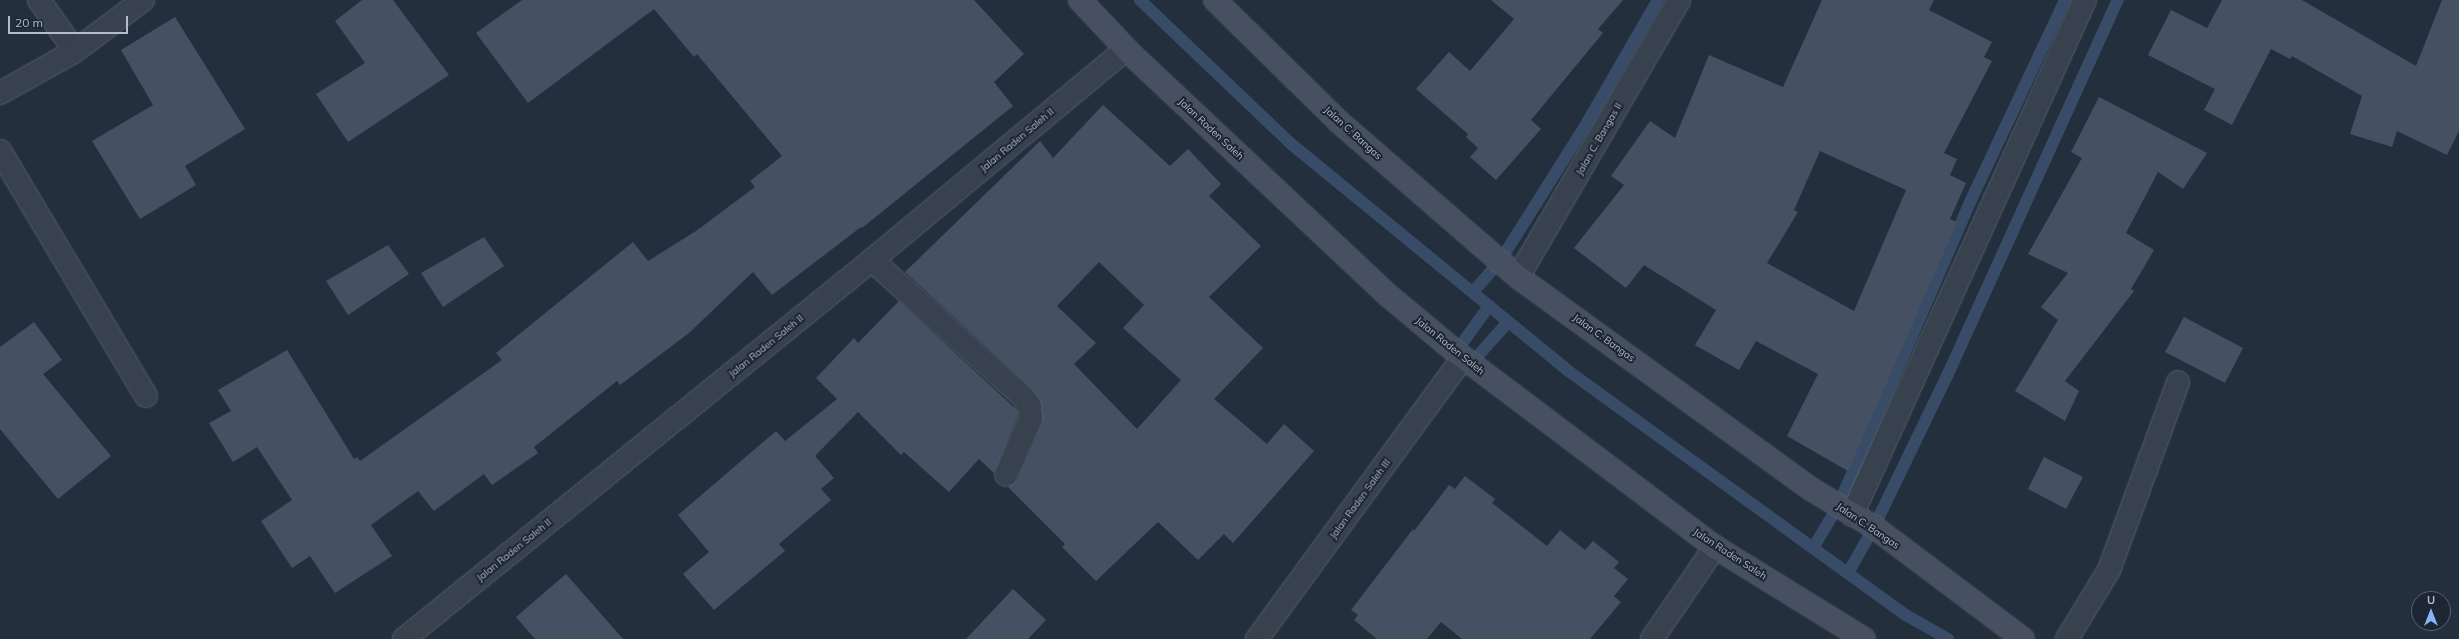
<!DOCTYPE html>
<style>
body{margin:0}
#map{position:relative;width:2459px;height:639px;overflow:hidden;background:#242f3e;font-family:Mulish,sans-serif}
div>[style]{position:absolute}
.stream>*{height:12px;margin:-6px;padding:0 6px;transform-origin:6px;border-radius:6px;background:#394c67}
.building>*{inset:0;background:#455162}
.roads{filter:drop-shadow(0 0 1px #565f6c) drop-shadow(0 0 1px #565f6c)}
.lane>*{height:22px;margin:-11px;padding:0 11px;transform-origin:11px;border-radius:11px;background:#38414e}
.street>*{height:22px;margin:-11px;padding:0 11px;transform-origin:11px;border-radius:11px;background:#38414e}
.secondary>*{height:22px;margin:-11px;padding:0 11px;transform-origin:11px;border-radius:11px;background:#465061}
span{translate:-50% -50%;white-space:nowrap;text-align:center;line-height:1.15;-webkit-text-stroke:4px #1d2633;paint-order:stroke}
.street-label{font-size:10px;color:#b4bcc9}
.north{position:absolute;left:2411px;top:591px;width:40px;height:40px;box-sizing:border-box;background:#1d2633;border:1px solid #59626f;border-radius:50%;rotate:0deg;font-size:11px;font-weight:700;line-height:16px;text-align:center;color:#b4bcc9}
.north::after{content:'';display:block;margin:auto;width:14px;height:18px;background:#8ab4f8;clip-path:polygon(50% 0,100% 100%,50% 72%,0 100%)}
.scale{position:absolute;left:8px;top:16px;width:120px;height:18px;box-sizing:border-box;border:2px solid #b4bcc9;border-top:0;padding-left:5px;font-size:12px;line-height:14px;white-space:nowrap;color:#b4bcc9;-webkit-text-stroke:3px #1d2633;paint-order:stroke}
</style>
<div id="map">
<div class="stream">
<i style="left:1140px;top:0;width:207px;rotate:43.6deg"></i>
<i style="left:1290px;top:143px;width:358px;rotate:39.3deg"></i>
<i style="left:1567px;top:370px;width:416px;rotate:35.9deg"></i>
<i style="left:1904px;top:614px;width:51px;rotate:29.6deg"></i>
<i style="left:1473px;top:292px;width:41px;rotate:-48.9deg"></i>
<i style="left:1500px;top:261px;width:165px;rotate:-57.8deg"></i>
<i style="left:1588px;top:121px;width:140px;rotate:-60deg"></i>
<i style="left:1453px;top:356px;width:62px;rotate:-54.2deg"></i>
<i style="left:1467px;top:368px;width:62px;rotate:-48.3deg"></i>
<i style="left:1813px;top:548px;width:49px;rotate:-59.2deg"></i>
<i style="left:1838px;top:506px;width:334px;rotate:-66.5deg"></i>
<i style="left:1971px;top:200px;width:221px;rotate:-64.8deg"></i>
<i style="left:1848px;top:573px;width:53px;rotate:-60.5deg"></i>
<i style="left:1874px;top:527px;width:170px;rotate:-64.2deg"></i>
<i style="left:1948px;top:374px;width:411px;rotate:-65.6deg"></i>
</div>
<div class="building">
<i style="clip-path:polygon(362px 0,393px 0,449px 75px,348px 142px,316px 94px,365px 63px,335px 21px)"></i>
<i style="clip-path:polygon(522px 0,974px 0,1024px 54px,994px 82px,1013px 106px,862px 228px,861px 227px,772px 295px,753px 272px,689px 333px,620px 385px,617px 381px,534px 447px,538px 453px,492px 485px,484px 474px,434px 511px,418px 491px,371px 525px,392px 556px,335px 593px,310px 556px,292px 568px,261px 521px,292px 500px,257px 447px,233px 462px,209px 423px,231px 411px,218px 390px,287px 350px,354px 459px,357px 457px,360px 461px,502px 360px,496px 353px,633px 242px,648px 261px,696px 231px,755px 187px,750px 181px,782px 156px,697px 54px,694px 57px,654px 9px,528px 103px,476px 33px)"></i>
<i style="clip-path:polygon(1491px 0,1623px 0,1598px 29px,1603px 33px,1531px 120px,1541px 129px,1496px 180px,1470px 157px,1478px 148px,1466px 137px,1468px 134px,1416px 89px,1449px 52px,1470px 71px,1514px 19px)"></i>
<i style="clip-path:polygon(evenodd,1822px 0,1934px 0,1929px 10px,1992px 42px,1984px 57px,1992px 61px,1944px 153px,1957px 159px,1950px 175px,1966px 183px,1950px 219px,1957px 222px,1848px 471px,1787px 436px,1818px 374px,1756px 341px,1739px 370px,1695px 345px,1716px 310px,1644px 265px,1626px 288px,1574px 248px,1624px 185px,1611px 176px,1650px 121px,1675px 138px,1709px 55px,1783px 87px,1822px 0,1820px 151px,1906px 190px,1854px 311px,1767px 263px,1798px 212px,1794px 210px,1820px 151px)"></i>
<i style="clip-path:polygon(2222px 0,2302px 0,2416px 66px,2442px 0,2459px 0,2459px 131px,2447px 155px,2397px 131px,2392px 147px,2350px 134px,2362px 96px,2292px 56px,2290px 59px,2271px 49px,2232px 125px,2204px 110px,2215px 89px,2148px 55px,2171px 10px,2207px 28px)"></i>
<i style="clip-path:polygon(175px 17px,245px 129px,185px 166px,196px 185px,140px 219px,92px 141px,153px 105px,121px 50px)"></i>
<i style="clip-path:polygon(2099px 97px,2207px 153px,2183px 189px,2158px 172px,2126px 233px,2154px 250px,2131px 289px,2134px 291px,2065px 381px,2079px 391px,2065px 421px,2015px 391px,2058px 320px,2041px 307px,2068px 273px,2028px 254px,2082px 158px,2071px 152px)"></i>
<i style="clip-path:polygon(evenodd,1103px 105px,1170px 166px,1188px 149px,1221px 184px,1209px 196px,1261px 246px,1209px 297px,1263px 348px,1214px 399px,1267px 444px,1284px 424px,1314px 451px,1233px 543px,1224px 534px,1198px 560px,1158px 522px,1096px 581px,1062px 547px,1065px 544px,1008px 487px,1017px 480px,1042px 423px,1040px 400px,1032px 389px,905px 272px,1040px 141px,1053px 158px,1103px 105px,1099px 262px,1144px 305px,1123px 328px,1181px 380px,1137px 429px,1074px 364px,1096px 343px,1057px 306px,1099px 262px)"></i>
<i style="clip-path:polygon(484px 237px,504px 266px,443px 307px,421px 273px)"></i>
<i style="clip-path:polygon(388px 245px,409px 274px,348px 315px,326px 281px)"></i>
<i style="clip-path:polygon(899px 301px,1018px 411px,1018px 416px,994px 473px,979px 459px,949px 492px,904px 452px,901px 455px,858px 412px,815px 456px,834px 478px,821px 489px,831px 500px,779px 544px,785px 551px,714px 610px,683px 574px,709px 552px,678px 515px,776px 431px,785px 441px,837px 399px,816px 378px,854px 338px,858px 343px)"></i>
<i style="clip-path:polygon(2184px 317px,2243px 348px,2225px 383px,2165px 352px)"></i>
<i style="clip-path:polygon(34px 322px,62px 360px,43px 374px,111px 456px,58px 499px,0 429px,0 347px)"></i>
<i style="clip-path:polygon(2044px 457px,2083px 477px,2066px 509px,2028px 489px)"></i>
<i style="clip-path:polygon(1465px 476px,1495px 499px,1492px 503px,1547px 546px,1560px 530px,1585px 550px,1593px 541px,1619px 562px,1614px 568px,1628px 579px,1614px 596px,1621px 602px,1590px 639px,1462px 639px,1441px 622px,1427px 639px,1377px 639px,1354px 620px,1358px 615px,1351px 610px,1413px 529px,1414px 531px,1449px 485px,1455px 489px)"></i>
<i style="clip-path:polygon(566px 574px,623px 639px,535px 639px,516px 617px)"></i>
<i style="clip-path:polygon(1013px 589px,1046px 620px,1028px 639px,966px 639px)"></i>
</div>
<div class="roads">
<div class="lane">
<i style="left:2067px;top:639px;width:81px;rotate:-58.7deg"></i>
<i style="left:2109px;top:570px;width:200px;rotate:-69.8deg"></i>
</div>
<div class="street">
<i style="left:39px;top:0;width:62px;rotate:54.8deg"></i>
<i style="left:0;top:93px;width:86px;rotate:-29.2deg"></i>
<i style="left:75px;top:51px;width:85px;rotate:-36.9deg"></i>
<i style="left:0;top:151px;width:285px;rotate:59.2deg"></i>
<i style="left:872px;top:260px;width:205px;rotate:42.2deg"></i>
<i style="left:1024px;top:398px;width:11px;rotate:56deg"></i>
<i style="left:1030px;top:407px;width:11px;rotate:85deg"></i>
<i style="left:1031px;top:418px;width:62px;rotate:113.7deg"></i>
<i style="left:1518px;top:277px;width:320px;rotate:-59.8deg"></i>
<i style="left:1852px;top:515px;width:565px;rotate:-65.66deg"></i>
<i style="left:404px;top:639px;width:602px;rotate:-39deg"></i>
<i style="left:872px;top:260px;width:330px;rotate:-39.7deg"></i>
<i style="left:1257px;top:639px;width:348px;rotate:-53.8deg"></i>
<i style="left:1652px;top:639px;width:112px;rotate:-55.6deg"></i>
</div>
<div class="secondary">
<i style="left:1080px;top:0;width:73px;rotate:46.7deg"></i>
<i style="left:1130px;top:53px;width:355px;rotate:43.2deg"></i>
<i style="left:1389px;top:296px;width:87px;rotate:39.9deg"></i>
<i style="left:1456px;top:352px;width:324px;rotate:37deg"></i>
<i style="left:1715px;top:547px;width:175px;rotate:31.7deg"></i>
<i style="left:1215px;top:0;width:173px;rotate:44.5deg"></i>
<i style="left:1338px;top:121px;width:238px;rotate:40.9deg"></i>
<i style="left:1518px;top:277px;width:362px;rotate:35.9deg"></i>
<i style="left:1811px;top:489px;width:74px;rotate:31.1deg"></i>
<i style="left:1874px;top:527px;width:186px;rotate:36.9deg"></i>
</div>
</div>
<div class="street-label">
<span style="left:1211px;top:129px;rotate:43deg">Jalan Raden Saleh</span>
<span style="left:1353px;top:133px;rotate:42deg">Jalan C. Bangas</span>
<span style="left:1599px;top:139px;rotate:-60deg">Jalan C. Bangas II</span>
<span style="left:1017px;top:140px;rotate:-40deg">Jalan Raden Saleh II</span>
<span style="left:1604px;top:338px;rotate:36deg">Jalan C. Bangas</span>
<span style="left:766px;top:346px;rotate:-39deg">Jalan Raden Saleh II</span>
<span style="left:1450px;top:346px;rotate:39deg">Jalan Raden Saleh</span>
<span style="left:1360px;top:499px;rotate:-54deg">Jalan Raden Saleh III</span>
<span style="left:1868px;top:526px;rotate:34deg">Jalan C. Bangas</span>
<span style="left:514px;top:550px;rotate:-39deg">Jalan Raden Saleh II</span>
<span style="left:1730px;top:554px;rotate:33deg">Jalan Raden Saleh</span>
</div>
<div class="north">U</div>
<div class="scale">20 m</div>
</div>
